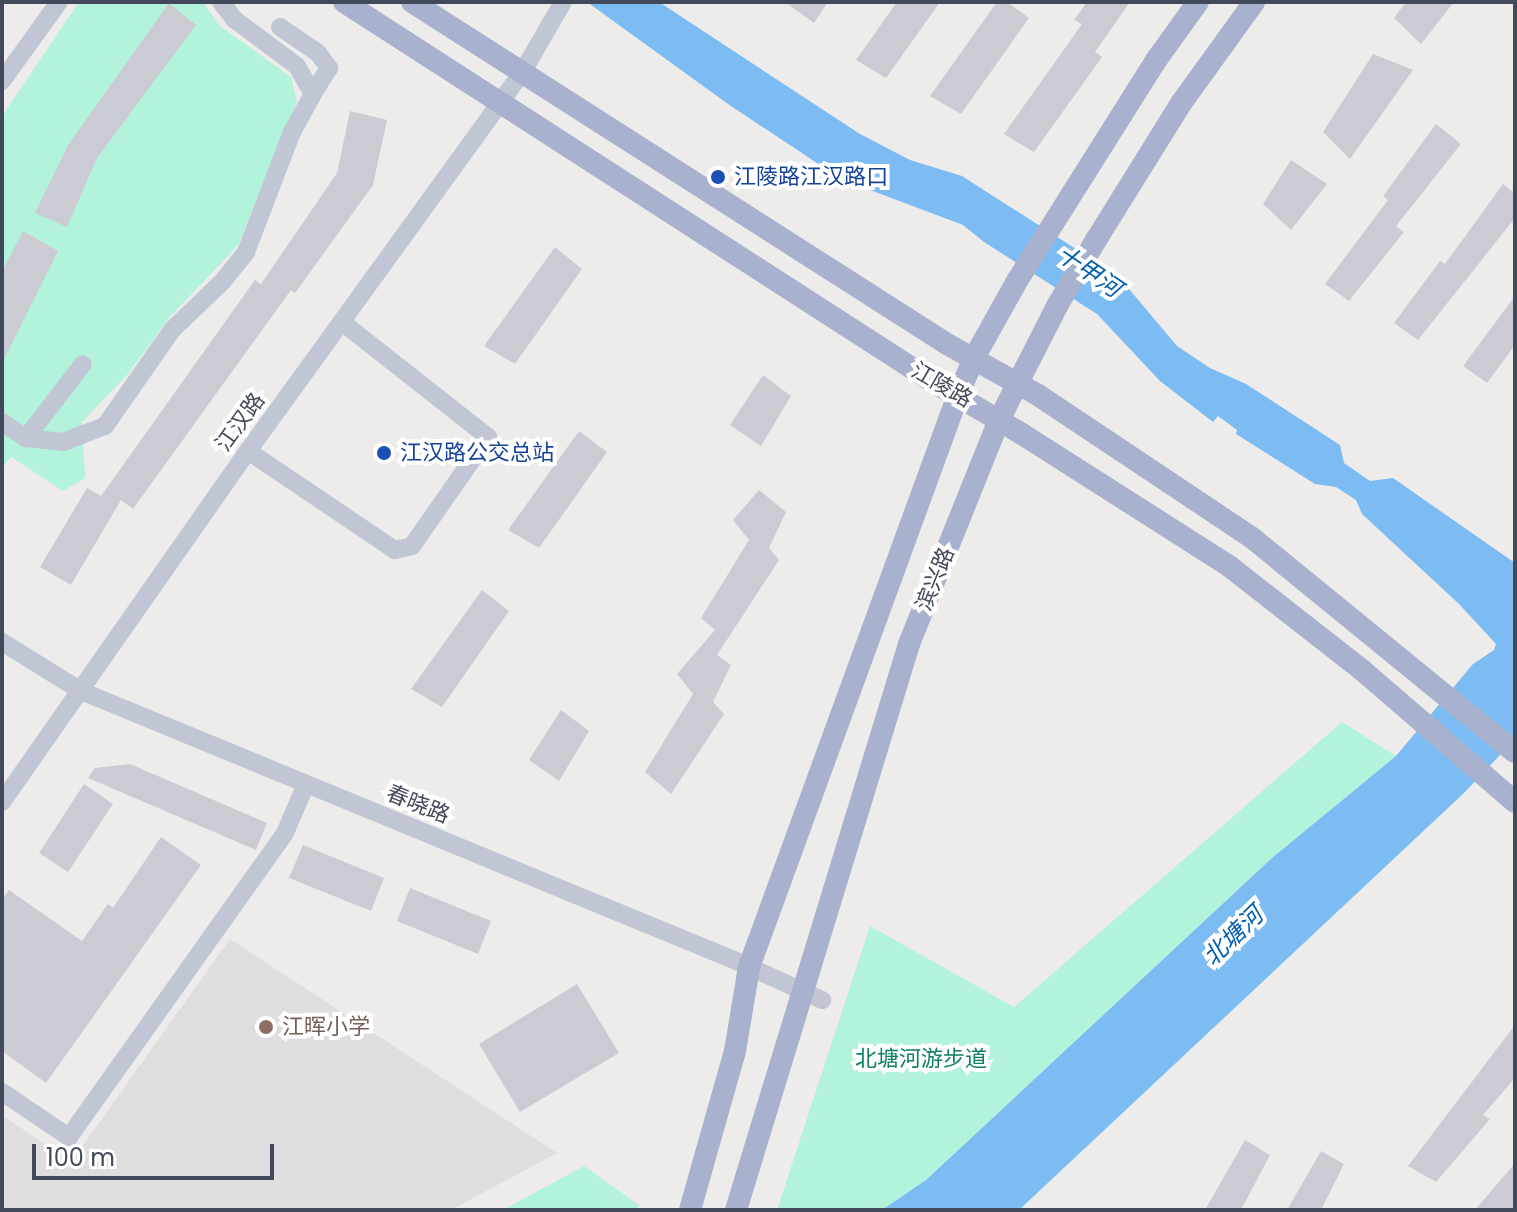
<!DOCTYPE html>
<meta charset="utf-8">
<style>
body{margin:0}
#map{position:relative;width:1517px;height:1212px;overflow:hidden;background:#eeeceb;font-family:Poppins,"Noto Sans SC",sans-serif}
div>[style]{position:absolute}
.education>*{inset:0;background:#dfdddd}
.green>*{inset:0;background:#b3f2db}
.water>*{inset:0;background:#7dbcf3}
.building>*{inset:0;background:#cbcbd4}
.minor>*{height:18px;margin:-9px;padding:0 9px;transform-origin:9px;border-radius:9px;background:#c0c6d4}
.major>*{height:22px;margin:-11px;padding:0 11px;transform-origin:11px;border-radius:11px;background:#a8b1cd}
.dots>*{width:22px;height:22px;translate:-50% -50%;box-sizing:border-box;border:4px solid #fff;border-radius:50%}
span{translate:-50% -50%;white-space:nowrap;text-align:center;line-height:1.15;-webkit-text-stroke:8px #fff;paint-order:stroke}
.transit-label{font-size:22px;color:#164399}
.left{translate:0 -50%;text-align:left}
.street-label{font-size:22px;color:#42495a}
.education-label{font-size:22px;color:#785e54}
.park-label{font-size:22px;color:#0f8063}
.water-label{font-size:24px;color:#005eaf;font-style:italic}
.frame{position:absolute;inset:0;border:4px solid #42495a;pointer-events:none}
.scale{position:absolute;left:32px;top:1144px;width:242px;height:36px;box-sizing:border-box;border:4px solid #42495a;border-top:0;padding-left:10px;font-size:24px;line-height:28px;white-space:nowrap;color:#42495a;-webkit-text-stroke:6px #fff;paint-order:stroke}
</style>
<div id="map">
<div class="education">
<i style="clip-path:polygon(230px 939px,557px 1153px,451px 1210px,2px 1210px,2px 1115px,71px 1162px)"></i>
</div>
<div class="green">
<i style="clip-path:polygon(79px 2px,203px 2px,220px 26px,291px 77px,297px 102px,238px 245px,169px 318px,127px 375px,82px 422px,85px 478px,63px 491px,11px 457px,2px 468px,2px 116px)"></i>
<i style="clip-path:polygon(1342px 722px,1396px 756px,1272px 858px,926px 1180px,882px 1210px,777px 1210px,870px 926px,1014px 1007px)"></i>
<i style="clip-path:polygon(584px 1166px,639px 1205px,638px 1210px,503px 1210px)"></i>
</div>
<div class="water">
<i style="clip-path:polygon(587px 2px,659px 2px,860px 134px,910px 160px,962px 176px,1118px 276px,1177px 346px,1210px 368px,1246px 384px,1340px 445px,1344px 463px,1370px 481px,1393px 478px,1515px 563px,1515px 739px,1464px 793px,1019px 1210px,882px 1210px,926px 1180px,1272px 858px,1396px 756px,1473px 664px,1494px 650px,1496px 644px,1459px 604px,1362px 514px,1356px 500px,1336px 487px,1315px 484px,1236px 434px,1237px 430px,1218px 416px,1213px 422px,1160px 381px,1097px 314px,984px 242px,963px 225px,841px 179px,728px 104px)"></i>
</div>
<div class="building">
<i style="clip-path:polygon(785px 2px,828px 2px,814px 23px)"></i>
<i style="clip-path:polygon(897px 2px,940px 2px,886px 78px,856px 60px)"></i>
<i style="clip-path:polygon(997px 2px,1007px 2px,1029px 18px,961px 114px,930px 96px)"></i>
<i style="clip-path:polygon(1087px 2px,1130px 2px,1095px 52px,1102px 57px,1034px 152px,1004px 134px,1082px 24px,1074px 20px)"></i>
<i style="clip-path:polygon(1406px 2px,1454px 2px,1421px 44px,1394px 18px)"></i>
<i style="clip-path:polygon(169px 3px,196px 25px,97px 158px,67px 227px,35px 213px,68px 145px)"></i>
<i style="clip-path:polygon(1373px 54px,1413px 70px,1350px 159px,1323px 132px)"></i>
<i style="clip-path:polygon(350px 111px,387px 120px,373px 185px,295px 293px,291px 290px,133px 509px,121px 500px,71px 585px,40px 567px,87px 488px,101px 496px,255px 280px,261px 284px,337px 173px)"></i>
<i style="clip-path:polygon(1436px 124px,1461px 144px,1396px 226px,1404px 232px,1349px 301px,1325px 284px,1388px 200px,1383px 196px)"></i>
<i style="clip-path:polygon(1291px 160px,1327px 184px,1291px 230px,1263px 204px)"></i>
<i style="clip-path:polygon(1503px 184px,1515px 193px,1515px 218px,1418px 340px,1394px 323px,1440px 261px,1445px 264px)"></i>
<i style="clip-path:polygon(23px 231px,58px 251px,2px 363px,2px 272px)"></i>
<i style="clip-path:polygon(555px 247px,582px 269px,515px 364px,484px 346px)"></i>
<i style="clip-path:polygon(1515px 296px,1515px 345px,1487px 383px,1463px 366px)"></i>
<i style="clip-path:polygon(763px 375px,791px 396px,761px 446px,730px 425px)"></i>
<i style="clip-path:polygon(579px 431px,607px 452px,539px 548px,508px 530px)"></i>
<i style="clip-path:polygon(759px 490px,786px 512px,769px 548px,779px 560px,717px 655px,731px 665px,713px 702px,724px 714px,671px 794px,645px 772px,693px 694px,677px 674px,715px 630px,701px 618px,749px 540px,733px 520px)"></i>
<i style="clip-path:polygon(482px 590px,509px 611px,442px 707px,411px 689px)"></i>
<i style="clip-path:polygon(561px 710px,589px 731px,559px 781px,529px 760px)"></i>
<i style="clip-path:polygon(130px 764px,267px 823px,256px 850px,88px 778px,95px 768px)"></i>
<i style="clip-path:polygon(84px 784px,113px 804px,68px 872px,39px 853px)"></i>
<i style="clip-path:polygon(161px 837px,201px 865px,46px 1083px,2px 1051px,2px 900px,9px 890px,82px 941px,108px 904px,113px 908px)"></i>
<i style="clip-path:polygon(303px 845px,384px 878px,371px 911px,289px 878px)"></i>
<i style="clip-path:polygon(410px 888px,491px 921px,478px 954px,397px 921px)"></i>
<i style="clip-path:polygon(577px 984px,619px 1053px,520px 1112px,479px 1044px)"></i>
<i style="clip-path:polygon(1515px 1025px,1515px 1078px,1483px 1115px,1490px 1119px,1436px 1182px,1408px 1166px)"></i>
<i style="clip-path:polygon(1245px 1140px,1270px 1155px,1241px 1210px,1205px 1210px)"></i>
<i style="clip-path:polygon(1321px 1151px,1344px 1164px,1321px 1210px,1287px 1210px)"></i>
<i style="clip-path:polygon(1515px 1163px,1515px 1210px,1475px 1210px)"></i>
</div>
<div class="minor">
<i style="left:280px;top:27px;width:46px;rotate:34.4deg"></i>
<i style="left:318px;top:53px;width:19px;rotate:54deg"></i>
<i style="left:329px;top:68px;width:31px;rotate:122deg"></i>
<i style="left:2px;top:81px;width:97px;rotate:-54.2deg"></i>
<i style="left:2px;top:422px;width:29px;rotate:34deg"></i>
<i style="left:26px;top:438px;width:37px;rotate:6deg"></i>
<i style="left:63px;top:442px;width:45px;rotate:-20.9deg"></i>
<i style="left:105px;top:426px;width:117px;rotate:-55.1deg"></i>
<i style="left:172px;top:330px;width:69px;rotate:-43.8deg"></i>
<i style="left:222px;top:282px;width:38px;rotate:-51deg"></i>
<i style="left:246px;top:252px;width:129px;rotate:-69deg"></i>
<i style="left:292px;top:132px;width:43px;rotate:-61.1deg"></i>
<i style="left:313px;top:94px;width:32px;rotate:-120deg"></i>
<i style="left:297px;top:66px;width:77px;rotate:-143.4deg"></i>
<i style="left:235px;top:20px;width:23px;rotate:-128deg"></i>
<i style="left:26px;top:438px;width:93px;rotate:-52.4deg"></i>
<i style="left:248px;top:451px;width:177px;rotate:34deg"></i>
<i style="left:395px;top:550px;width:17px;rotate:-13deg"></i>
<i style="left:412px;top:546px;width:133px;rotate:-55.1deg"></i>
<i style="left:488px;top:437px;width:186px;rotate:-141.8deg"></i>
<i style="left:2px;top:642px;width:93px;rotate:31.8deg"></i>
<i style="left:81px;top:691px;width:706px;rotate:22.39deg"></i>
<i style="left:734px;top:960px;width:97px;rotate:24.4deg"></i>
<i style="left:2px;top:802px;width:429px;rotate:-55deg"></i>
<i style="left:248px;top:451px;width:467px;rotate:-54.1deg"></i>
<i style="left:522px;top:73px;width:82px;rotate:-60deg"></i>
<i style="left:2px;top:1092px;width:81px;rotate:33.9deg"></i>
<i style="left:69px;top:1137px;width:373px;rotate:-54.6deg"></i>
<i style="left:285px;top:833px;width:53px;rotate:-66.8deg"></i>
</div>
<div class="major">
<i style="left:344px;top:2px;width:700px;rotate:32.8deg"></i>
<i style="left:932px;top:381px;width:104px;rotate:30.5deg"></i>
<i style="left:1022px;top:434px;width:246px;rotate:32.5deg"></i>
<i style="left:1229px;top:566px;width:169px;rotate:38deg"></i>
<i style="left:1362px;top:670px;width:202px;rotate:40.8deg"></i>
<i style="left:412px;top:2px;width:635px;rotate:32.59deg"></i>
<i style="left:947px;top:344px;width:104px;rotate:29.3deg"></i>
<i style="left:1038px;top:395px;width:256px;rotate:33.7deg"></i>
<i style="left:1251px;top:537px;width:340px;rotate:39.2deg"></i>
<i style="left:690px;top:1210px;width:165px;rotate:-74.2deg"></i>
<i style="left:735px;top:1051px;width:85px;rotate:-80.5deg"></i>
<i style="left:749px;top:967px;width:609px;rotate:-69.93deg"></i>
<i style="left:958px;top:395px;width:40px;rotate:-66.6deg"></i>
<i style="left:974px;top:358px;width:88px;rotate:-60.8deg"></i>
<i style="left:1017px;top:281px;width:262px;rotate:-57.8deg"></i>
<i style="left:1157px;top:59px;width:70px;rotate:-54.3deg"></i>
<i style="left:736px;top:1210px;width:592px;rotate:-73deg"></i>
<i style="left:909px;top:644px;width:241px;rotate:-68.1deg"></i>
<i style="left:999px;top:420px;width:128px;rotate:-63deg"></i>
<i style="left:1057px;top:306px;width:77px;rotate:-59.4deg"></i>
<i style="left:1096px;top:240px;width:163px;rotate:-58.1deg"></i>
<i style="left:1182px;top:102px;width:123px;rotate:-54.2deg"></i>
</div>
<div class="dots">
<i style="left:718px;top:177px;background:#1a4fb4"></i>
<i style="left:384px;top:453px;background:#1a4fb4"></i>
<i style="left:266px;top:1027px;background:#8d6e63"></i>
</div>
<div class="transit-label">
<span class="left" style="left:734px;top:177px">江陵路江汉路口</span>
<span class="left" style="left:400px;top:453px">江汉路公交总站</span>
</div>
<div class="street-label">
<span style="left:942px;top:385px;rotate:30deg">江陵路</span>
<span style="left:240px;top:422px;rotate:-54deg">江汉路</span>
<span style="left:935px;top:579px;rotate:-68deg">滨兴路</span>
<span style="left:418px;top:804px;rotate:22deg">春晓路</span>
</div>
<div class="education-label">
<span class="left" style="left:282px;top:1027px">江晖小学</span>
</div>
<div class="park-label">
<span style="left:921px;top:1059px">北塘河游步道</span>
</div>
<div class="water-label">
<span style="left:1089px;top:271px;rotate:34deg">十甲河</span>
<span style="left:1233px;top:936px;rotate:-44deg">北塘河</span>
</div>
<div class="frame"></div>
<div class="scale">100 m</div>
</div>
